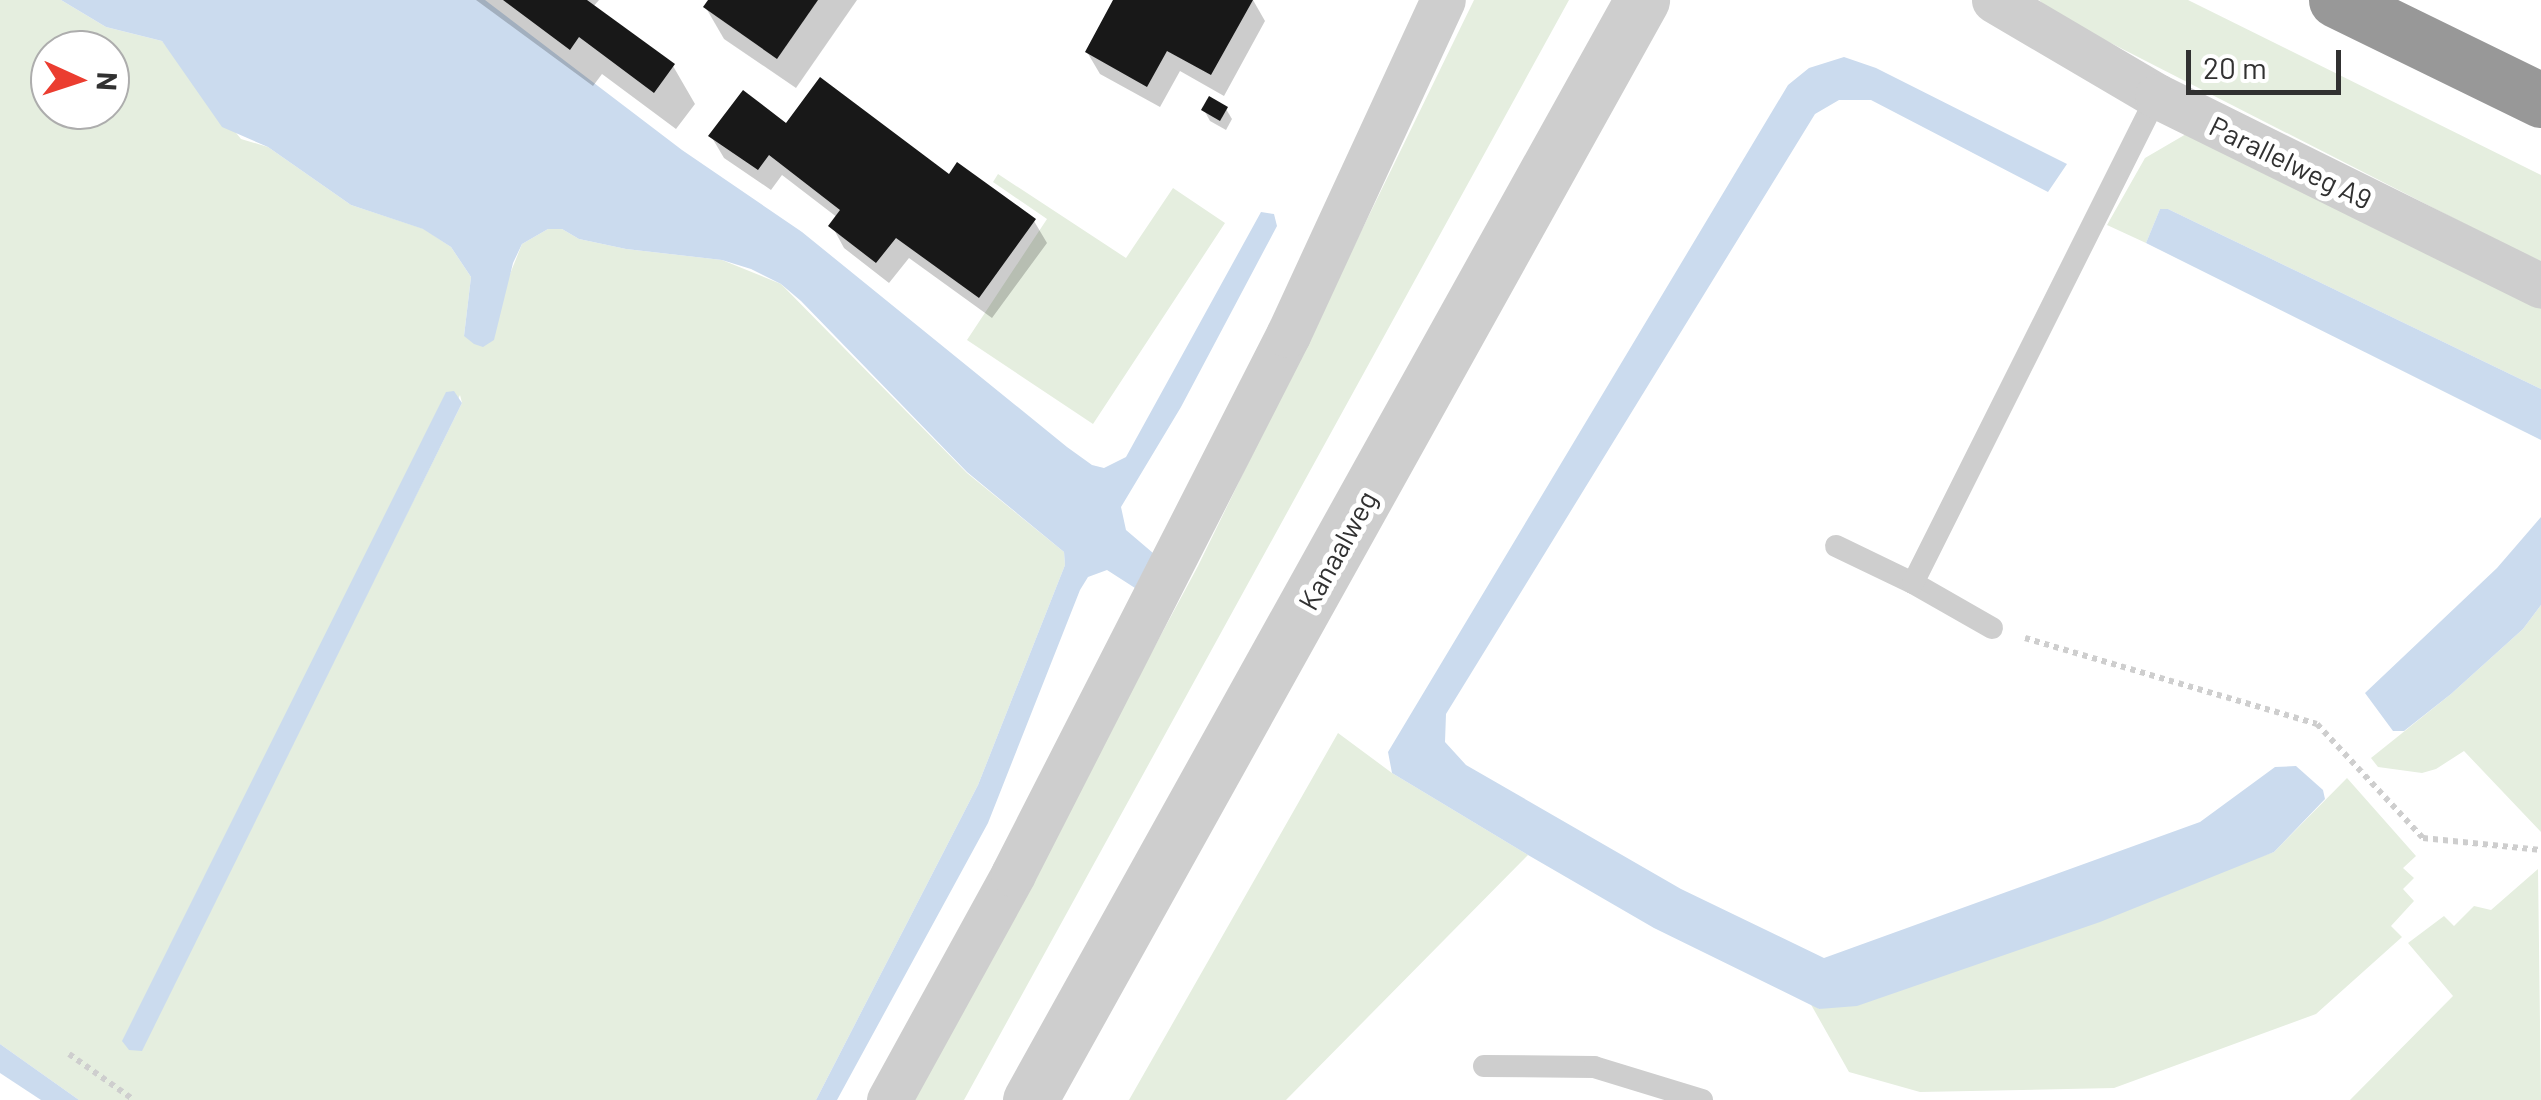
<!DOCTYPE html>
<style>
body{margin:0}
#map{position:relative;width:2541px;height:1100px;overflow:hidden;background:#fff;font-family:Barlow,sans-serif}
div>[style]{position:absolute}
.green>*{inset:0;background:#e5eedf}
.water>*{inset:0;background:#cbdbee}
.shadow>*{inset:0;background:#0003}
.building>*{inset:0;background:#181818}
.path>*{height:6px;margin-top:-3px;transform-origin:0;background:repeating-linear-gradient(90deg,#cecece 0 5px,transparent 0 10px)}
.service>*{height:22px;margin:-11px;padding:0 11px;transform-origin:11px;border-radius:11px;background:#cecece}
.minor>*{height:45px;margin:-22.5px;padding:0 22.5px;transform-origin:22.5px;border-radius:22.5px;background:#cecece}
.tertiary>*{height:55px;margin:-27.5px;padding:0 27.5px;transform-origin:27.5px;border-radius:27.5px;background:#cecece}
.motorway>*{height:55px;margin:-27.5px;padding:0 27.5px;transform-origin:27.5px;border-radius:27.5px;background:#989898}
span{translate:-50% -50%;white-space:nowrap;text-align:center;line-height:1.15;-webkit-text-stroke:10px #fff;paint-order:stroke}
.street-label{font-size:28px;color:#313131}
.north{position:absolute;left:30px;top:30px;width:100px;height:100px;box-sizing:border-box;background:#fff;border:2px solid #adadad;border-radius:50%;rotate:93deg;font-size:28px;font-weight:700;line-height:40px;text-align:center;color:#313131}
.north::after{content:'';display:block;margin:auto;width:35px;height:45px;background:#eb3d30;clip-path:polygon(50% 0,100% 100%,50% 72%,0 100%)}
.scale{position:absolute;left:2186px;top:50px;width:155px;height:45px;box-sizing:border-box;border:5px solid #313131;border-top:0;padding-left:12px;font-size:30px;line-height:35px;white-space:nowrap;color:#313131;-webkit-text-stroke:8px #fff;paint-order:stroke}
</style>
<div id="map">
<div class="green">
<i style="clip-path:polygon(evenodd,0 0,61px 0,106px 27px,162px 41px,241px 139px,268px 147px,351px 205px,424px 229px,451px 247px,471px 277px,464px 336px,506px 284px,522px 244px,548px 229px,562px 229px,579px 239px,626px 249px,722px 260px,781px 284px,967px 473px,1064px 552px,1065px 565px,978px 785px,816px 1100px,79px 1100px,0 1044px,0 0,50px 50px,110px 50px,110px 110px,50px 110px,50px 50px,0 0,460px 395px,462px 403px,138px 1054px,460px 395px)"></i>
<i style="clip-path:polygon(1474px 0,1569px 0,964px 1100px,911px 1100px,1198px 566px)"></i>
<i style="clip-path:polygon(2039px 0,2188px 0,2541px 175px,2541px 263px,2056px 15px)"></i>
<i style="clip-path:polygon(2193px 130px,2541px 300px,2541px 389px,2168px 209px,2160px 209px,2146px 243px,2107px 225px,2145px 158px)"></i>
<i style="clip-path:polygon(998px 174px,1126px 258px,1173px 188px,1225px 223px,1093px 424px,967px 340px,1047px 219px,993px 182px)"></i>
<i style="clip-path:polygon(2541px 605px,2541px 832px,2464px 751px,2436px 769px,2422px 773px,2378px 767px,2371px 758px,2451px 694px,2523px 629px)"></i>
<i style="clip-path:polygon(1338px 733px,1392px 773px,1528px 855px,1286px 1100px,1129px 1100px)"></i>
<i style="clip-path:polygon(2347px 778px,2416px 856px,2403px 868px,2414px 878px,2403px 889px,2414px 901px,2391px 926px,2402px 937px,2316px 1014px,2114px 1088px,1920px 1092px,1849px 1072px,1809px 1001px,1819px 1009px,2274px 852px)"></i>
<i style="clip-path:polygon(2538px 869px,2541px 1100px,2350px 1100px,2453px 996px,2408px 943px,2444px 916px,2454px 926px,2474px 906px,2491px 910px)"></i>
</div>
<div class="water">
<i style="clip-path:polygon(61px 0,485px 0,682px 150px,802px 232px,1067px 447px,1092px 465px,1104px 468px,1126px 457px,1261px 212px,1274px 214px,1277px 226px,1181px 407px,1121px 507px,1126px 530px,1153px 553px,1135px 588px,1107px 570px,1088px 577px,1080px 590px,988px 823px,837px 1100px,816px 1100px,978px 785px,1065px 565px,1064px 552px,967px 472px,801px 301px,781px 284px,751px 269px,722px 260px,626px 249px,579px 239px,562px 229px,548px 229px,522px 244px,513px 263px,494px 340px,483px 347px,474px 344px,464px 336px,471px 277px,451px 247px,423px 229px,351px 205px,268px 147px,222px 127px,162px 41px,106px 27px)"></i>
<i style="clip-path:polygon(1844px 57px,1876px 68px,2067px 164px,2048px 192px,1871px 100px,1839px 100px,1815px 114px,1446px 714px,1445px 742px,1466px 765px,1681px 889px,1824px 958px,2200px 822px,2275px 767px,2296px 766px,2323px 790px,2325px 799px,2274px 852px,2100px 922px,1857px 1006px,1819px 1009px,1654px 928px,1528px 855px,1392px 773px,1388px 752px,1788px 85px,1809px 68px)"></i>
<i style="clip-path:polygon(2160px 209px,2168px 209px,2541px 389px,2541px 440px,2146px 243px)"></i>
<i style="clip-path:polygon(454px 391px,462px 403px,142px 1051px,129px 1050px,122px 1041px,446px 392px)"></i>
<i style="clip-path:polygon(2541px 517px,2541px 605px,2523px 629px,2451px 694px,2404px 731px,2393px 731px,2365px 693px,2497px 568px)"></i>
<i style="clip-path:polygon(0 1044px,79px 1100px,41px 1100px,0 1073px)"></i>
</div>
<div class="shadow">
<i style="clip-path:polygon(476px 0,599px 0,593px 7px,673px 66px,695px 104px,676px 129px,602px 74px,593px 86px)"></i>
<i style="clip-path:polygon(711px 0,857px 0,796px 88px,724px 39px,706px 8px)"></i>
<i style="clip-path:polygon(1116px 0,1253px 0,1265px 21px,1224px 96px,1180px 71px,1160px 107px,1100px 74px,1087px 52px)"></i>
<i style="clip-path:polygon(1226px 109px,1232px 119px,1226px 130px,1210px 121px,1204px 110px)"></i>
<i style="clip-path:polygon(786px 127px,949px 177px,1034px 221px,1047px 243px,992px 318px,909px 258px,889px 283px,844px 248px,832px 226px,838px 218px,782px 175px,771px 190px,724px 158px,711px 136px)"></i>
</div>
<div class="building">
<i style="clip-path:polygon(503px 0,587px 0,675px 64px,654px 93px,579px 37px,570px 50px)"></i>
<i style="clip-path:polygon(708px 0,818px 0,777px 59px,703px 7px)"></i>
<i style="clip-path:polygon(1113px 0,1253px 0,1211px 75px,1167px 51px,1147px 87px,1085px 52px)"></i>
<i style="clip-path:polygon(820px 77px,949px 174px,957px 162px,1036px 219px,979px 298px,896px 238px,876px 263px,828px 226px,840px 210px,769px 155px,758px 170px,708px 136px,743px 90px,786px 123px)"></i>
<i style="clip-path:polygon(1209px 96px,1228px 107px,1220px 121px,1201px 110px)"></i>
</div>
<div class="path">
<i style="left:2025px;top:638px;width:304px;rotate:16.4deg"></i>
<i style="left:2317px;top:724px;width:156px;rotate:47.1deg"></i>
<i style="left:2423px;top:838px;width:119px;rotate:5.8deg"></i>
<i style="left:69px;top:1054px;width:80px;rotate:35.3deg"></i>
</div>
<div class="service">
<i style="left:1836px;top:546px;width:85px;rotate:25.7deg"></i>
<i style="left:1992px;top:628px;width:91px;rotate:-150.3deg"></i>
<i style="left:1913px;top:583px;width:545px;rotate:-63.39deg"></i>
<i style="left:1484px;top:1066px;width:110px;rotate:0.5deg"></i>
<i style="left:1594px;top:1067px;width:113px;rotate:17deg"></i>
</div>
<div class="minor">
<i style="left:1994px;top:0;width:189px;rotate:30.5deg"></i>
<i style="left:2157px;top:96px;width:428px;rotate:26.3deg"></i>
<i style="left:889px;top:1100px;width:258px;rotate:-61.2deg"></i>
<i style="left:1013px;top:874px;width:605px;rotate:-62.97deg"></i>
<i style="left:1288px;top:335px;width:369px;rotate:-65.2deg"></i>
</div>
<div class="tertiary">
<i style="left:1030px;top:1100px;width:1259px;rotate:-60.91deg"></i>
</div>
<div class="motorway">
<i style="left:2336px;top:0;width:228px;rotate:26deg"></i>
</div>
<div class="street-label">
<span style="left:2291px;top:162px;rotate:26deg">Parallelweg A9</span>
<span style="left:1337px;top:550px;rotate:-61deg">Kanaalweg</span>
</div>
<div class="north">N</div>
<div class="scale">20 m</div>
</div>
